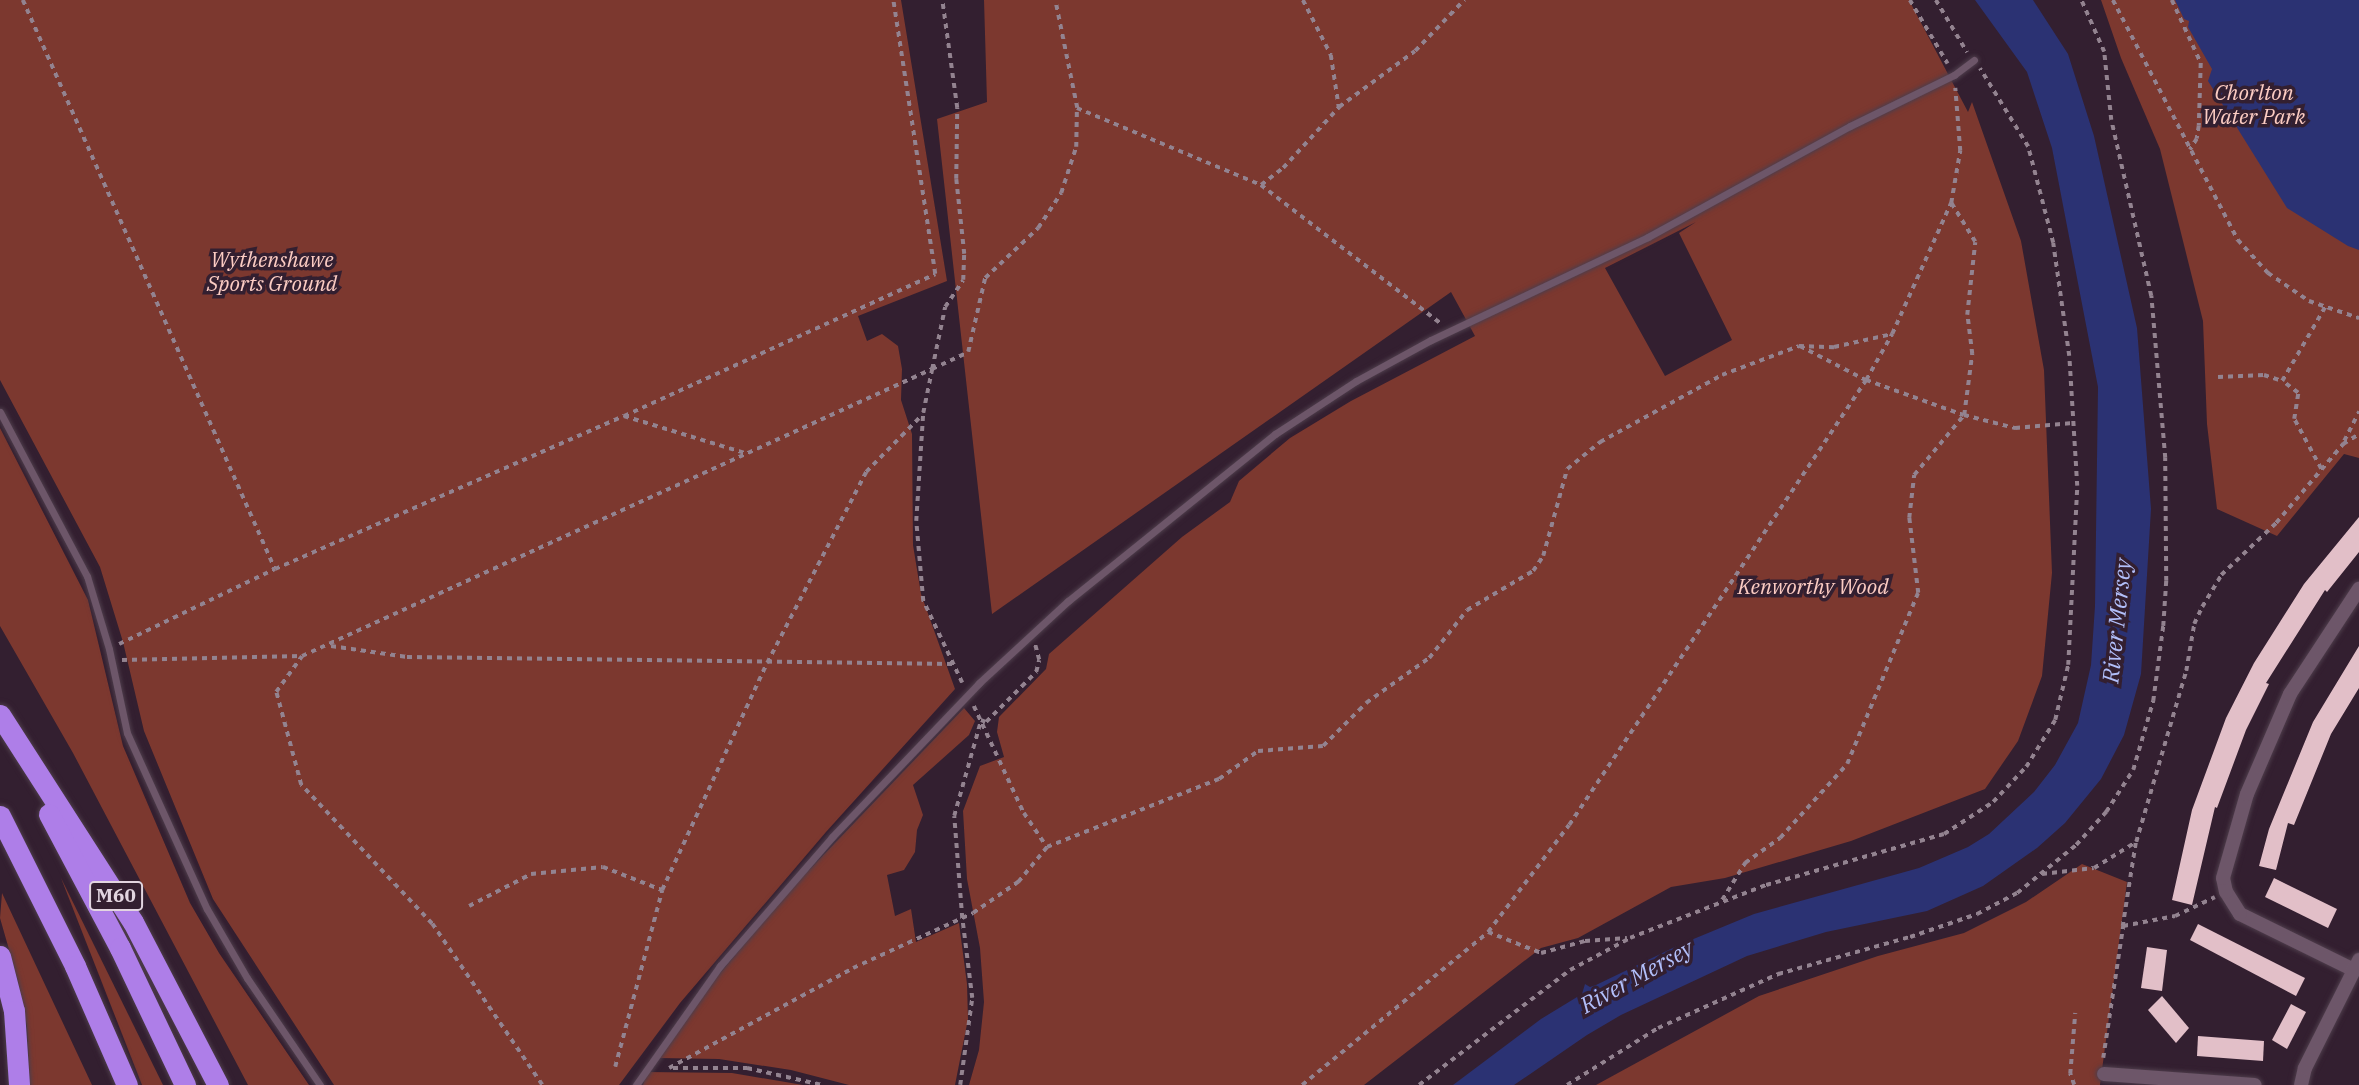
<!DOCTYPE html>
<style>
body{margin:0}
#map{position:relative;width:2359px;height:1085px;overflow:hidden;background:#331f30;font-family:"IBM Plex Serif",serif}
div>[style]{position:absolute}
.green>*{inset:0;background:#7c382f}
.water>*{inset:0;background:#2b3273}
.building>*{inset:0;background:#e2bfc8}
.path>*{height:3.5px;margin-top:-1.75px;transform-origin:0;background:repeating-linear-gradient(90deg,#938390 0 5px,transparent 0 10px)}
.roads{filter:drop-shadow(0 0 2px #4e3d4b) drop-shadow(0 0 2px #4e3d4b)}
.service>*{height:7px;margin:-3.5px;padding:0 3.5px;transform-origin:3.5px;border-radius:3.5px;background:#6d5669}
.minor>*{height:14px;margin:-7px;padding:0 7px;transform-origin:7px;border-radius:7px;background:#6d5669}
.motorway>*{height:21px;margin:-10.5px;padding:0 10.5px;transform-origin:10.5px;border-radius:10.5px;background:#ae7ee8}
span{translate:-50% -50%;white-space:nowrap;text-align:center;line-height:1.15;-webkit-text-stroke:7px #331f30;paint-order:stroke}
.shield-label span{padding:2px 5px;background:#331f30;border:2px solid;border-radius:5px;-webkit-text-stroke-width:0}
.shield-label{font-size:19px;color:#e2d5e0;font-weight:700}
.park-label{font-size:21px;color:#fcccc3;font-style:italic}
.water-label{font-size:23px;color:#b2bffa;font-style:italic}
</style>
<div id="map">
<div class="green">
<i style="clip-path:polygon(0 0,901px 0,947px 281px,858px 316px,867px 341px,882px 334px,898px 346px,902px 369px,901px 400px,912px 434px,913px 545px,921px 594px,955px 689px,826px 832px,680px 1003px,619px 1085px,334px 1085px,213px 899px,144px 731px,123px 642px,100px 567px,0 380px)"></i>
<i style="clip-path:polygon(evenodd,984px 0,1909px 0,1968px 112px,1972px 102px,2021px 241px,2044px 370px,2052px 573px,2042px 676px,2018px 741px,1985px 789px,1851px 841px,1725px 878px,1671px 887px,1578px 938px,1541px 948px,1364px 1085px,969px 1085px,979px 1050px,984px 1002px,980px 948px,967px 879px,963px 811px,980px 766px,1004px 757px,997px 732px,999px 717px,1046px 669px,1049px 654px,1182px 537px,1230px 502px,1239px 481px,1290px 438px,1351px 401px,1475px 336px,1451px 292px,992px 614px,937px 119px,987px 102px,984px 0,1696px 222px,1679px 233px,1732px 340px,1665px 376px,1605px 268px,1696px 222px)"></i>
<i style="clip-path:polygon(2101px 0,2359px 0,2359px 458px,2344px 454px,2277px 536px,2217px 509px,2207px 424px,2203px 321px,2160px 149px,2121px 58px)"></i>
<i style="clip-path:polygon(0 428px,88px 600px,123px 746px,190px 903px,219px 953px,309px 1085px,248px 1085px,73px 753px,0 626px)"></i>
<i style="clip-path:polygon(964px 708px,975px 721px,969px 735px,913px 785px,923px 815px,917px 830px,915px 852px,904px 870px,887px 875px,895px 916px,911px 909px,916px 942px,959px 923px,967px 984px,968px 1019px,955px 1085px,849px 1085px,791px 1070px,719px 1059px,659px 1058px,700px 997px,790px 890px)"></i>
<i style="clip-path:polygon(2082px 864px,2127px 882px,2100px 1085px,1596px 1085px,1759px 996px,1878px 956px,1964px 933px,2026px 902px)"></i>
<i style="clip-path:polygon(61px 878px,163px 1085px,142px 1085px)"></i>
<i style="clip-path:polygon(2px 893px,92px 1085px,30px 1085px,27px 1026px,18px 981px,0 918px)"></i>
<i style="clip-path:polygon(647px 1072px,732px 1073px,803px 1085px,643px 1085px)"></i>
</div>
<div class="water">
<i style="clip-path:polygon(1975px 0,2033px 0,2068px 54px,2094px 136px,2137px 328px,2151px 509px,2141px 674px,2124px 735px,2101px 779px,2065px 823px,2037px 848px,1983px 886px,1927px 911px,1826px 932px,1747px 956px,1621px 1015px,1587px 1035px,1514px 1085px,1453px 1085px,1541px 1019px,1582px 994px,1585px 984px,1590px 987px,1596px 985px,1679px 945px,1754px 914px,1919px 868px,1968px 847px,1989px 834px,2034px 792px,2055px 765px,2078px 723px,2091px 665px,2095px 606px,2098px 387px,2052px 148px,2027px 72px)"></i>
<i style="clip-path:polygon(2175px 0,2359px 0,2359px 250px,2348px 246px,2287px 208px,2208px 81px,2212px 69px,2188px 27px,2189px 21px,2184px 19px)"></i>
</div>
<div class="building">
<i style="clip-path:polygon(2359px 517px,2359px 552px,2327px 592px,2325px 590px,2266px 683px,2269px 684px,2246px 730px,2217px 808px,2215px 807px,2192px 905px,2172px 900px,2192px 810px,2226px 718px,2254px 663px,2304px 584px)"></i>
<i style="clip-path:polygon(2359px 646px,2359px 688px,2331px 734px,2294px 825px,2288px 823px,2276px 870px,2259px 866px,2269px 829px,2313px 722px)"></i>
<i style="clip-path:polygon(2274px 878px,2337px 909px,2328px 928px,2265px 897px)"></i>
<i style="clip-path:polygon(2198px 924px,2305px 978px,2296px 996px,2190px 940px)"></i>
<i style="clip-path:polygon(2147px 947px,2167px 950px,2162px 991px,2141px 988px)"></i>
<i style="clip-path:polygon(2162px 996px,2189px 1028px,2176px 1043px,2148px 1010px)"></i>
<i style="clip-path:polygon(2291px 1004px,2306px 1012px,2287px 1049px,2272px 1040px)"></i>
<i style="clip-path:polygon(2198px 1036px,2264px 1041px,2263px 1061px,2197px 1056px)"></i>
</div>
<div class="path">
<i style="left:23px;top:0;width:622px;rotate:66.11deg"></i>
<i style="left:275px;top:569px;width:381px;rotate:-23.7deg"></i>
<i style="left:624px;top:416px;width:127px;rotate:17deg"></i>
<i style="left:1303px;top:0;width:62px;rotate:63deg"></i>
<i style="left:1331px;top:55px;width:53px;rotate:81.3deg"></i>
<i style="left:1910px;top:0;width:74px;rotate:59.3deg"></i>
<i style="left:1936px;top:0;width:61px;rotate:59.2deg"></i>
<i style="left:2113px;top:0;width:271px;rotate:62.5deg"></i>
<i style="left:2238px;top:240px;width:45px;rotate:47.7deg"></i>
<i style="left:2268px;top:273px;width:50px;rotate:34.3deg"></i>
<i style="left:2309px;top:301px;width:53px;rotate:18.8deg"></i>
<i style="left:2172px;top:0;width:69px;rotate:65.3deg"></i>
<i style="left:2201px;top:63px;width:63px;rotate:91.8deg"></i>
<i style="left:2199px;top:126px;width:13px;rotate:99deg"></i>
<i style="left:2197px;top:139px;width:13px;rotate:122deg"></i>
<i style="left:1077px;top:108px;width:199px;rotate:22.7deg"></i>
<i style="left:1261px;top:185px;width:226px;rotate:37.6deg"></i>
<i style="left:1261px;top:185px;width:28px;rotate:-38deg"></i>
<i style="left:1283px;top:168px;width:83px;rotate:-47.4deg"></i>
<i style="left:1339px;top:107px;width:94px;rotate:-36.4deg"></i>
<i style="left:1415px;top:51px;width:71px;rotate:-46.1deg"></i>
<i style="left:1800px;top:346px;width:74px;rotate:27.3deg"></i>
<i style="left:1866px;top:380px;width:104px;rotate:19.7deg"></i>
<i style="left:1964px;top:415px;width:53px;rotate:14.3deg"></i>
<i style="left:2015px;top:428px;width:58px;rotate:-4.9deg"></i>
<i style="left:2218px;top:377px;width:46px;rotate:-2.5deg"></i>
<i style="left:2264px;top:375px;width:19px;rotate:18deg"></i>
<i style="left:624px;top:416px;width:342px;rotate:-24.5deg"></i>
<i style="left:935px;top:274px;width:277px;rotate:-98.7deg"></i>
<i style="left:2344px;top:441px;width:33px;rotate:-63deg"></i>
<i style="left:2321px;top:469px;width:57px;rotate:-118.4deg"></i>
<i style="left:2294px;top:419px;width:26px;rotate:-81deg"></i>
<i style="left:2298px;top:393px;width:20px;rotate:-143deg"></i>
<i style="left:2282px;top:381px;width:86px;rotate:-59.8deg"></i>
<i style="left:119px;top:644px;width:173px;rotate:-25.7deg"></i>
<i style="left:331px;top:646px;width:77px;rotate:8.2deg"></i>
<i style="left:407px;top:657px;width:546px;rotate:0.73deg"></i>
<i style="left:122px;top:660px;width:180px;rotate:-1.3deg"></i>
<i style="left:962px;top:683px;width:91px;rotate:-115.4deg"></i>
<i style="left:923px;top:601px;width:80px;rotate:-95deg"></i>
<i style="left:916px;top:521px;width:108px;rotate:-86.3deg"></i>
<i style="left:923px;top:413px;width:45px;rotate:-78.4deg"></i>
<i style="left:932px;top:369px;width:40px;rotate:-25deg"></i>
<i style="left:968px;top:352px;width:76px;rotate:-77.1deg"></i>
<i style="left:985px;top:278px;width:73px;rotate:-43.3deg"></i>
<i style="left:1038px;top:228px;width:42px;rotate:-56.7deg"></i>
<i style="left:1061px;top:193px;width:48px;rotate:-71.9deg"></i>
<i style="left:1076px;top:147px;width:39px;rotate:-89deg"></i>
<i style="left:1077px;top:108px;width:110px;rotate:-101.5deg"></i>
<i style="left:974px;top:706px;width:118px;rotate:65deg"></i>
<i style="left:1024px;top:813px;width:41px;rotate:55.9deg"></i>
<i style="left:2136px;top:843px;width:84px;rotate:98.9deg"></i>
<i style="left:2123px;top:926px;width:53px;rotate:-10.9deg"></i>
<i style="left:2175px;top:916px;width:44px;rotate:-25.4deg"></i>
<i style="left:2042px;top:874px;width:52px;rotate:-6.6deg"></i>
<i style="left:2094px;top:868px;width:49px;rotate:-31.8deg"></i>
<i style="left:2136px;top:842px;width:178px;rotate:-73.7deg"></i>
<i style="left:2186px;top:671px;width:48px;rotate:-80.3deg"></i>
<i style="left:2194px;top:624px;width:19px;rotate:-65deg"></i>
<i style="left:2202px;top:607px;width:37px;rotate:-59deg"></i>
<i style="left:2221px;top:575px;width:76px;rotate:-43.4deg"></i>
<i style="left:2276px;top:523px;width:104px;rotate:-49.7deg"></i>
<i style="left:2343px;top:444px;width:19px;rotate:-32deg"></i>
<i style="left:1722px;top:900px;width:44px;rotate:-58.1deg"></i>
<i style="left:1745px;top:863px;width:43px;rotate:-35.5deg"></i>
<i style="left:1780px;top:838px;width:100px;rotate:-47.8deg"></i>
<i style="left:1847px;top:764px;width:185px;rotate:-67.5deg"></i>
<i style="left:1918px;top:593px;width:76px;rotate:-96.8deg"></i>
<i style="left:1909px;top:518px;width:43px;rotate:-83.4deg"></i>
<i style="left:1914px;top:475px;width:78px;rotate:-50.2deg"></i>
<i style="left:1964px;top:415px;width:62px;rotate:-82.5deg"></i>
<i style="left:1972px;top:354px;width:39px;rotate:-97deg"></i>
<i style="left:1967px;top:315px;width:73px;rotate:-83.7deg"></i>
<i style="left:1975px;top:242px;width:46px;rotate:-121.6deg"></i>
<i style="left:469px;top:906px;width:70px;rotate:-27.3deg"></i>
<i style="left:531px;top:874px;width:72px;rotate:-5.6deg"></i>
<i style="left:603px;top:867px;width:63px;rotate:21.3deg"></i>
<i style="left:1488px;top:932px;width:57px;rotate:21.6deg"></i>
<i style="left:1541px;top:953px;width:46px;rotate:-15.3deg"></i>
<i style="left:1585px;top:941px;width:42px;rotate:-4.1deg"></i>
<i style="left:2103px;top:1058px;width:134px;rotate:-81.4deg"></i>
<i style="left:615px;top:1067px;width:183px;rotate:-75.1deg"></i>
<i style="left:662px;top:890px;width:250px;rotate:-65.2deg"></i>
<i style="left:767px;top:663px;width:215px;rotate:-62.6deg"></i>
<i style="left:866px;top:472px;width:80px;rotate:-45.5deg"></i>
<i style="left:669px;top:1068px;width:209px;rotate:-28.5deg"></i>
<i style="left:853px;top:968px;width:132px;rotate:-24.6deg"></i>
<i style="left:973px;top:913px;width:55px;rotate:-34.6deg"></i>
<i style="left:1018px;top:882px;width:45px;rotate:-50.4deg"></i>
<i style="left:1047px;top:847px;width:185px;rotate:-21.6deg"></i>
<i style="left:1219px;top:779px;width:48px;rotate:-35.7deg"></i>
<i style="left:1258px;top:751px;width:65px;rotate:-4.4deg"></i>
<i style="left:1323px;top:746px;width:61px;rotate:-45deg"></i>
<i style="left:1366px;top:703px;width:77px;rotate:-35.5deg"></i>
<i style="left:1429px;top:658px;width:61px;rotate:-51.6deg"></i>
<i style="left:1467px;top:610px;width:77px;rotate:-30.6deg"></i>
<i style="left:1533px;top:571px;width:18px;rotate:-56deg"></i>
<i style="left:1543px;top:556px;width:90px;rotate:-74.6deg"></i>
<i style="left:1567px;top:469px;width:43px;rotate:-39.3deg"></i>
<i style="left:1600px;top:442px;width:139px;rotate:-28.8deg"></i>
<i style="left:1722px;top:375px;width:82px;rotate:-20.6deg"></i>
<i style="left:1799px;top:346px;width:35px;rotate:2deg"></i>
<i style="left:1834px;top:347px;width:59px;rotate:-12.6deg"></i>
<i style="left:1892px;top:334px;width:144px;rotate:-65.8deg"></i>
<i style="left:1951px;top:203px;width:53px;rotate:-80.2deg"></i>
<i style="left:1960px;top:151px;width:63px;rotate:-94.5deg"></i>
<i style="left:673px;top:1068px;width:74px"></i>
<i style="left:747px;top:1068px;width:77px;rotate:12.8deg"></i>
<i style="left:542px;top:1085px;width:195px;rotate:-124.3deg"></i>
<i style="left:432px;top:924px;width:191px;rotate:-133.3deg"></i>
<i style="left:301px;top:785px;width:96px;rotate:-105deg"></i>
<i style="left:276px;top:692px;width:44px;rotate:-54.2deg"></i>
<i style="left:302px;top:656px;width:692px;rotate:-24.49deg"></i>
<i style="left:932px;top:369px;width:63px;rotate:-78.2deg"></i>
<i style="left:945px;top:307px;width:32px;rotate:-56deg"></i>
<i style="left:963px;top:280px;width:26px;rotate:-88deg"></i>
<i style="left:964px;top:254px;width:75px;rotate:-96.1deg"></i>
<i style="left:956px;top:179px;width:71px;rotate:-89.2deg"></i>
<i style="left:957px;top:108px;width:109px;rotate:-97.9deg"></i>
<i style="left:960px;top:1085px;width:88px;rotate:-82.1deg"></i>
<i style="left:972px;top:998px;width:81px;rotate:-97.1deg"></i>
<i style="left:962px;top:918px;width:102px;rotate:-94.5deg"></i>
<i style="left:954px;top:816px;width:100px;rotate:-74.3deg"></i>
<i style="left:981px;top:720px;width:5px;rotate:22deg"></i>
<i style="left:986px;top:722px;width:71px;rotate:-45deg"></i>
<i style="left:1036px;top:672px;width:12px;rotate:-76deg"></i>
<i style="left:1039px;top:660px;width:16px;rotate:-105deg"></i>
<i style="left:1302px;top:1085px;width:241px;rotate:-39.4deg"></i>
<i style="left:1488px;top:932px;width:134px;rotate:-52.9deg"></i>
<i style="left:1569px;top:825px;width:535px;rotate:-56.28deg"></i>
<i style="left:1866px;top:380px;width:53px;rotate:-60.5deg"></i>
<i style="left:1419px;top:1085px;width:190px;rotate:-37.3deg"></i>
<i style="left:1570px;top:970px;width:68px;rotate:-28.1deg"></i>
<i style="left:1630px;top:938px;width:146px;rotate:-21.3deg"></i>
<i style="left:1766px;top:885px;width:185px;rotate:-16deg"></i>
<i style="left:1944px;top:834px;width:59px;rotate:-33.1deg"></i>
<i style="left:1993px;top:802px;width:48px;rotate:-46.7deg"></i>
<i style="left:2026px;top:767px;width:55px;rotate:-58.3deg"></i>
<i style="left:2055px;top:720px;width:57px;rotate:-76.7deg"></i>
<i style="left:2068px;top:665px;width:179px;rotate:-87.1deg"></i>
<i style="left:2077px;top:486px;width:130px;rotate:-93.5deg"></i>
<i style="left:2069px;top:356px;width:114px;rotate:-98.1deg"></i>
<i style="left:2053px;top:243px;width:99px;rotate:-104.6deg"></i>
<i style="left:2028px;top:147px;width:92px;rotate:-121.6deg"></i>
<i style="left:1567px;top:1085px;width:107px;rotate:-32.1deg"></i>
<i style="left:1658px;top:1028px;width:132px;rotate:-24.2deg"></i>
<i style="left:1778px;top:974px;width:137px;rotate:-15.7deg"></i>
<i style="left:1910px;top:937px;width:71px;rotate:-18.9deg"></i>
<i style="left:1977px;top:914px;width:45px;rotate:-27.7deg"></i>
<i style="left:2017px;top:893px;width:76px;rotate:-39.1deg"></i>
<i style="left:2076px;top:845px;width:45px;rotate:-47.7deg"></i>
<i style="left:2106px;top:812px;width:50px;rotate:-57.3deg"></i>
<i style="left:2133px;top:770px;width:72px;rotate:-73.8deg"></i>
<i style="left:2153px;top:701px;width:76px;rotate:-82.4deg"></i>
<i style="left:2163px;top:626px;width:45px;rotate:-86.2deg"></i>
<i style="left:2166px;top:581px;width:123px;rotate:-90.5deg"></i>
<i style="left:2165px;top:458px;width:163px;rotate:-94.9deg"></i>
<i style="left:2151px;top:296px;width:180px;rotate:-102.8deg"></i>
<i style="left:2111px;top:120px;width:68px;rotate:-95.9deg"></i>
<i style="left:2104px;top:52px;width:57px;rotate:-113.9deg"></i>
<i style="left:2074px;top:1085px;width:12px;rotate:-110deg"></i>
<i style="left:2070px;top:1074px;width:61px;rotate:-85.3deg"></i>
</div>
<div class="roads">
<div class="service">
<i style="left:0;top:412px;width:186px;rotate:62.1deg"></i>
<i style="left:87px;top:576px;width:76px;rotate:73.2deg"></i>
<i style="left:109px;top:649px;width:86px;rotate:77.9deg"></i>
<i style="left:127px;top:733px;width:193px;rotate:65.6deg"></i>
<i style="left:207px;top:909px;width:80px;rotate:59.9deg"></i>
<i style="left:247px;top:978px;width:130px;rotate:55.7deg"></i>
<i style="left:636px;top:1085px;width:146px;rotate:-54.8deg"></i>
<i style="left:720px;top:966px;width:171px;rotate:-49deg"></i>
<i style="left:832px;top:837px;width:213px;rotate:-46.3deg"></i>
<i style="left:979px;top:683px;width:121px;rotate:-42.7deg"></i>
<i style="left:1068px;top:601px;width:266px;rotate:-38.9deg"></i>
<i style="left:1275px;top:434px;width:97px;rotate:-33.2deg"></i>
<i style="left:1356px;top:381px;width:85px;rotate:-28.7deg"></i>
<i style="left:1431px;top:340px;width:240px;rotate:-25.4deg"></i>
<i style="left:1648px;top:237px;width:230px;rotate:-28.8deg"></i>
<i style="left:1850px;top:126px;width:116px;rotate:-26.1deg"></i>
<i style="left:1954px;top:75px;width:25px;rotate:-37deg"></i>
</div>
<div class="minor">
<i style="left:2354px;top:970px;width:127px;rotate:-153.8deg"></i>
<i style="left:2240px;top:914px;width:26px;rotate:-122deg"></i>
<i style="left:2226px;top:892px;width:14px;rotate:-102deg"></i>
<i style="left:2223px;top:878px;width:87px;rotate:-74.1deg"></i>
<i style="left:2247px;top:794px;width:109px;rotate:-66.7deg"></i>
<i style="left:2290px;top:694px;width:126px;rotate:-56.7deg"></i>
<i style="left:2104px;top:1074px;width:151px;rotate:4.2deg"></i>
<i style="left:2301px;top:1085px;width:17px;rotate:-77deg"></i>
<i style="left:2305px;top:1068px;width:121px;rotate:-63.4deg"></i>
</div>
<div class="motorway">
<i style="left:0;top:715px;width:246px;rotate:57.3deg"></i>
<i style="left:133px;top:922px;width:184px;rotate:62.5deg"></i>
<i style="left:49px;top:814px;width:152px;rotate:62.1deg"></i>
<i style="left:120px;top:948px;width:152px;rotate:64.6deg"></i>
<i style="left:0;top:816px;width:168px;rotate:63.4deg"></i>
<i style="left:75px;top:966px;width:130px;rotate:66.4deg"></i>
<i style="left:0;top:956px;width:57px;rotate:75.7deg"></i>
<i style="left:14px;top:1011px;width:74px;rotate:86.1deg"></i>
</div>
</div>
<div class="shield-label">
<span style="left:116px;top:896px">M60</span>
</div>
<div class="park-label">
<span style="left:2254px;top:104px">Chorlton<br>Water Park</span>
<span style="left:272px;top:271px">Wythenshawe<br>Sports Ground</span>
<span style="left:1813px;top:586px">Kenworthy Wood</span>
</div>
<div class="water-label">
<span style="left:2116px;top:621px;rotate:-84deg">River Mersey</span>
<span style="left:1636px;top:976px;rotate:-29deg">River Mersey</span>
</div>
</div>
